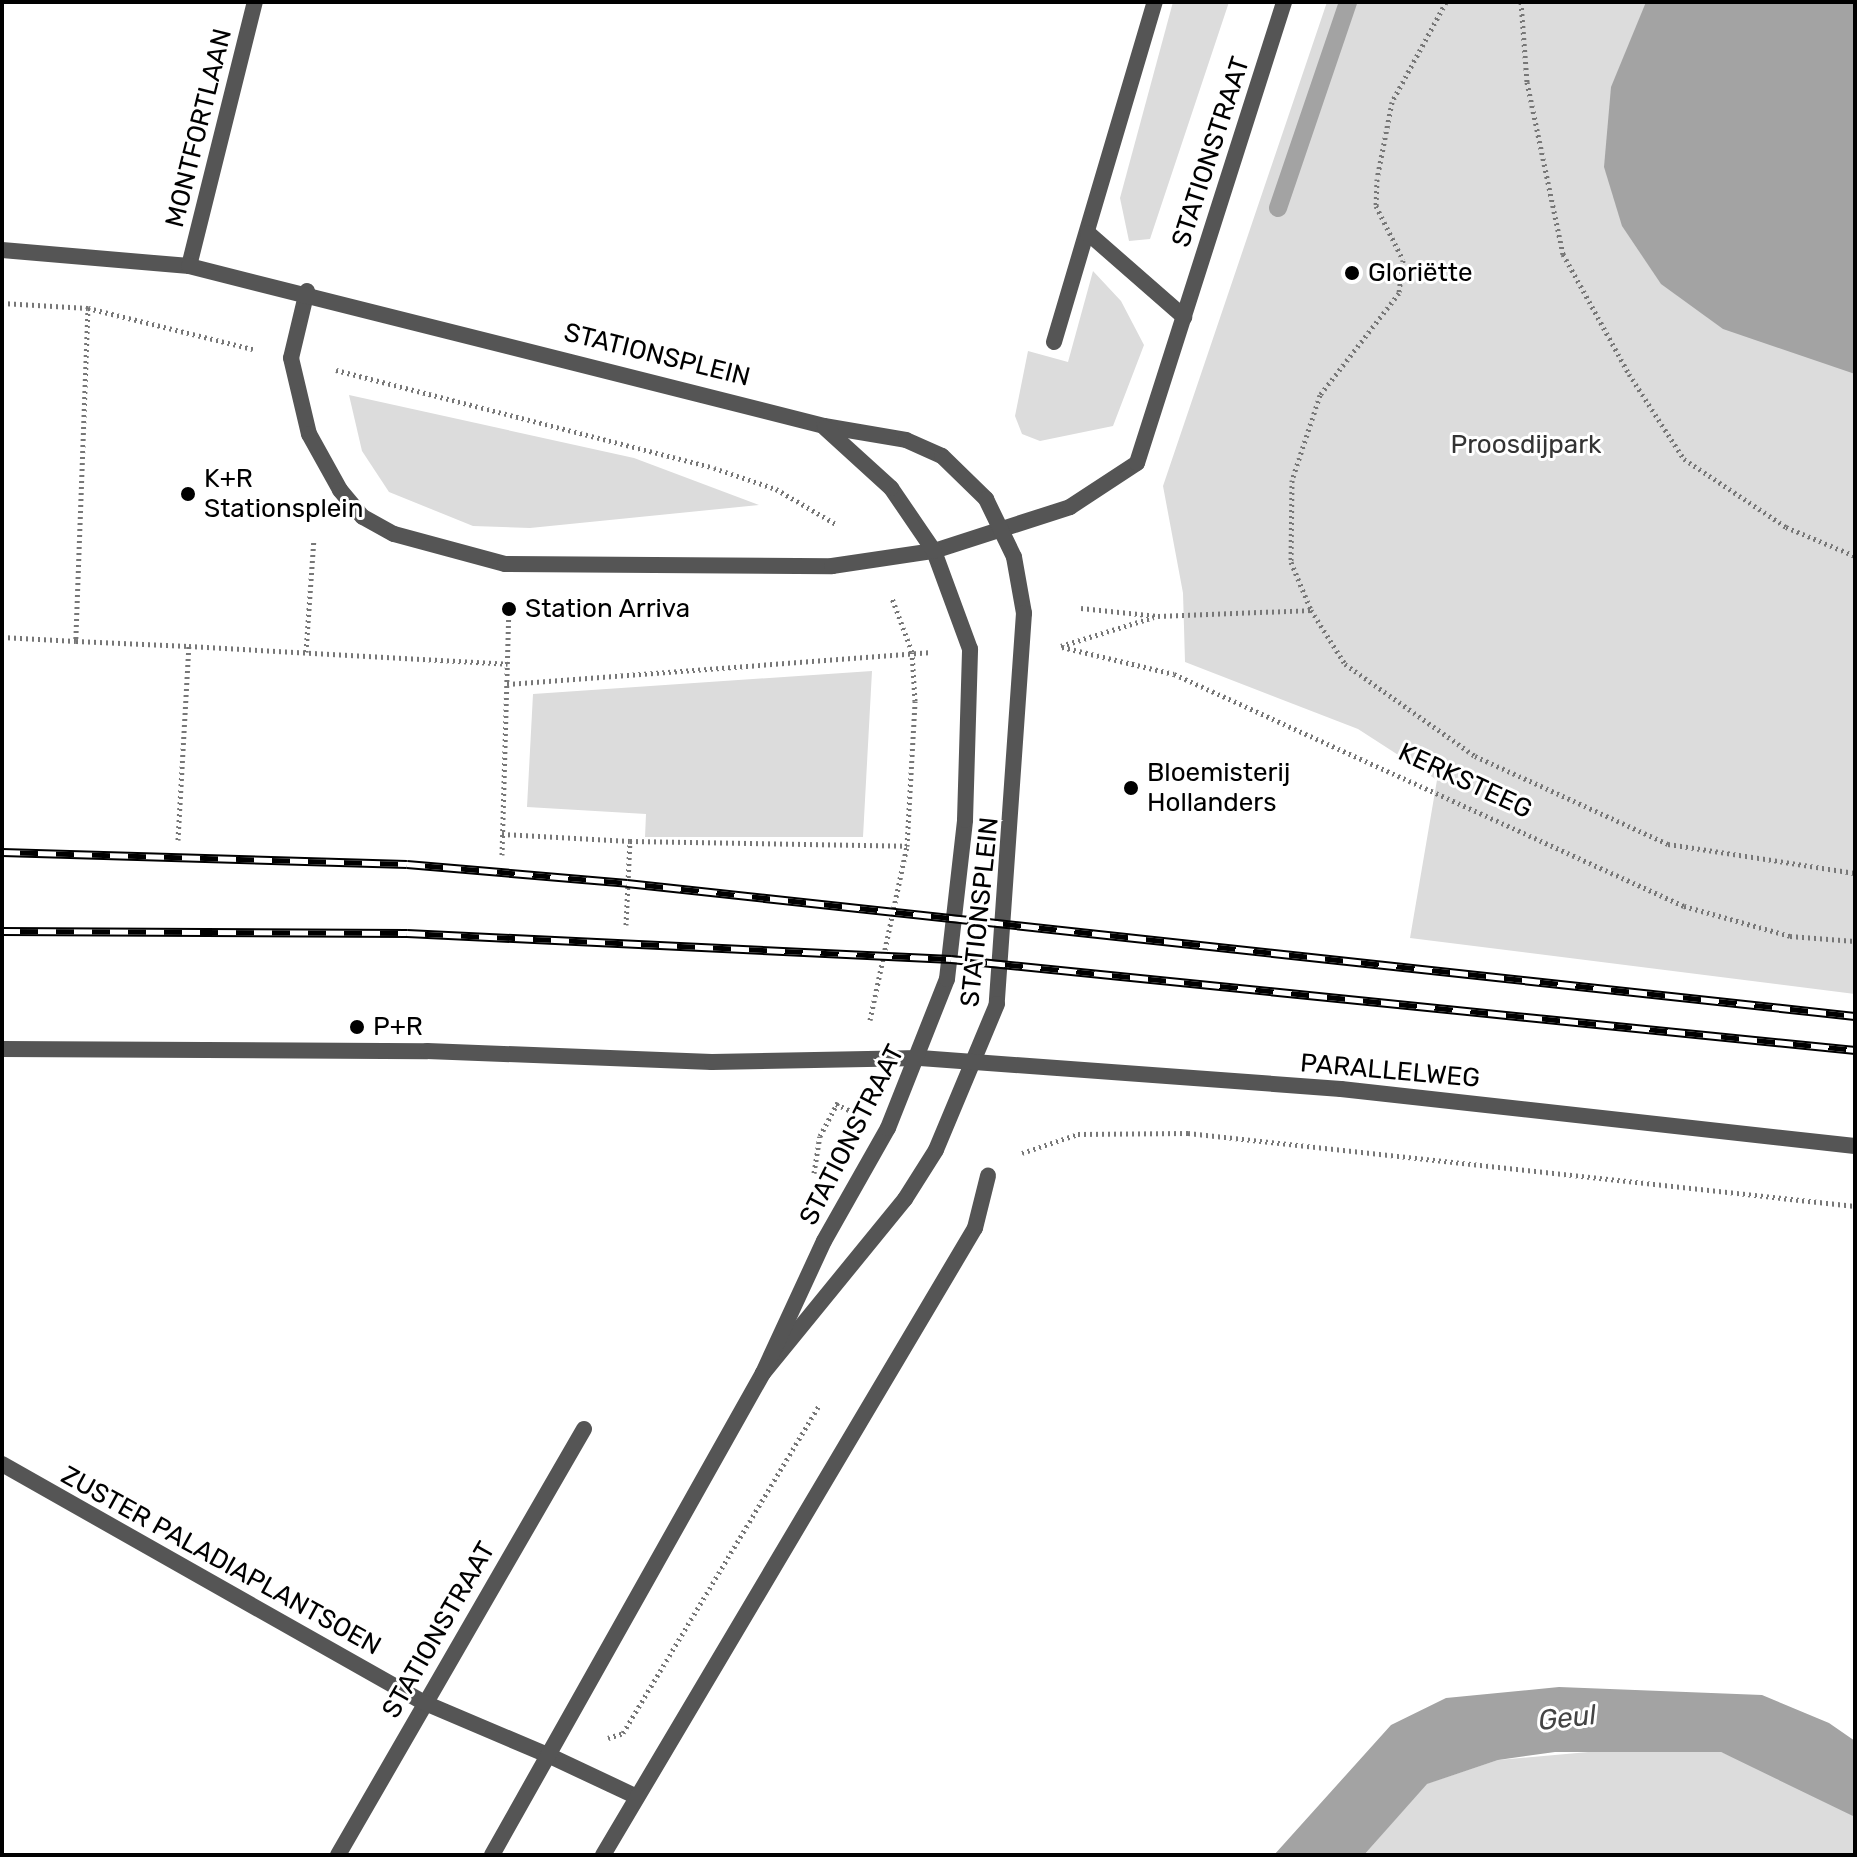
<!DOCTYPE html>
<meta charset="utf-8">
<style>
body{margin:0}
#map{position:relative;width:1857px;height:1857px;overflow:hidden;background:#fff;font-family:Rubik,sans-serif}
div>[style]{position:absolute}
.green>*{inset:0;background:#dcdcdc}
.water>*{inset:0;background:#a3a3a3}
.stream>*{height:18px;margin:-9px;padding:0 9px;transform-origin:9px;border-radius:9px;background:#a3a3a3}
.path>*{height:5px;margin-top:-2.5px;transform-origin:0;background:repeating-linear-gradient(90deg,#777 0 2px,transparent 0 6px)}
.service>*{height:16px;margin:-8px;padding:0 8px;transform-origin:8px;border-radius:8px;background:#555}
.minor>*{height:16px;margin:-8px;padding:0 8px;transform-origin:8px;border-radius:8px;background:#555}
.tertiary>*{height:16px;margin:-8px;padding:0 8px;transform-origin:8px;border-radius:8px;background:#555}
.rail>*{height:9px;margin-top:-4.5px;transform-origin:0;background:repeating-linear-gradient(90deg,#fff 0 18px,#000 0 36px);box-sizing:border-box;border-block:2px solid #000}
.dots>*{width:22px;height:22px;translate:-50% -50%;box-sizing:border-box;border:4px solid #fff;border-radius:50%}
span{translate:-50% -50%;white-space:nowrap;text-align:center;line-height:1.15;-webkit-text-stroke:6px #fff;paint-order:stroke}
.street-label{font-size:26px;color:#000}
.poi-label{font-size:26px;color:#000}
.left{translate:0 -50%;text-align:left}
.park-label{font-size:26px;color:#333}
.water-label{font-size:28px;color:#444;font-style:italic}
.frame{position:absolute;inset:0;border:4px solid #000;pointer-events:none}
</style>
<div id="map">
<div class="green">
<i style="clip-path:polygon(1173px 2px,1229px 2px,1150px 239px,1129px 241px,1120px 198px)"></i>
<i style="clip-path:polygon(1327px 2px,1855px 2px,1855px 994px,1410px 938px,1437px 780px,1358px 729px,1185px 662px,1183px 593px,1163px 486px)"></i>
<i style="clip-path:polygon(1093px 271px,1121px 301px,1144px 345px,1113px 426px,1040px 441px,1022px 434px,1015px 416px,1028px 351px,1068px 362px)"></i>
<i style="clip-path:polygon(349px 395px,634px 458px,759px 505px,530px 528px,473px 526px,389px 492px,362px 451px)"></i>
<i style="clip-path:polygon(872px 671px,863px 837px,645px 837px,646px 814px,527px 807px,533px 694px)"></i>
<i style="clip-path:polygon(1622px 1749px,1721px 1752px,1802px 1785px,1855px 1817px,1855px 1855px,1364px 1855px,1426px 1784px,1498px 1760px)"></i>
</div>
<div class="water">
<i style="clip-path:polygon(1646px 2px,1855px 2px,1855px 374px,1723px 329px,1661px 284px,1622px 226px,1604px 167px,1611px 87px)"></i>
<i style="clip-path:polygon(1559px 1687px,1762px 1695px,1829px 1723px,1855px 1741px,1855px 1817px,1721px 1752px,1555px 1752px,1498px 1760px,1427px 1784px,1364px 1855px,1274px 1855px,1391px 1725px,1446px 1698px)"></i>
</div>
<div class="stream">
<i style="left:1278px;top:208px;width:218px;rotate:-71.2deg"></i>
</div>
<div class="path">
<i style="left:1446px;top:2px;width:114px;rotate:118.4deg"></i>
<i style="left:1392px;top:102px;width:78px;rotate:101deg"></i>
<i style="left:1377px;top:179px;width:27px;rotate:92deg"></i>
<i style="left:1376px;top:206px;width:60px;rotate:63.4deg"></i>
<i style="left:1403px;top:260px;width:33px;rotate:97deg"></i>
<i style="left:1399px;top:293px;width:129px;rotate:127.8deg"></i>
<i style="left:1320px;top:395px;width:89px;rotate:108.2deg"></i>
<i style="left:1292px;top:480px;width:82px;rotate:90.7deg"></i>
<i style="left:1291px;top:562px;width:52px;rotate:67.4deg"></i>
<i style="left:1311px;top:610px;width:64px;rotate:57.8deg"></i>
<i style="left:1345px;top:664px;width:159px;rotate:35.3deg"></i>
<i style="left:1475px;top:756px;width:212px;rotate:24.5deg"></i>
<i style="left:1668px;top:844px;width:189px;rotate:8.8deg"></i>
<i style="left:1521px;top:2px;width:80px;rotate:85.7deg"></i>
<i style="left:1527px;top:82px;width:176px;rotate:78.2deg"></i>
<i style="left:1563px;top:254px;width:137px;rotate:61.2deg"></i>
<i style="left:1629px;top:374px;width:101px;rotate:57.1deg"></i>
<i style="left:1684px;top:459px;width:123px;rotate:33.7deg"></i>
<i style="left:1786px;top:527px;width:75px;rotate:22.8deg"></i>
<i style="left:2px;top:303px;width:86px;rotate:3.3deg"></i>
<i style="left:88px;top:308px;width:170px;rotate:14deg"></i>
<i style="left:88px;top:307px;width:334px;rotate:92.1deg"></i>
<i style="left:76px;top:641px;width:113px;rotate:2.5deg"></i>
<i style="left:336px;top:370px;width:390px;rotate:14.5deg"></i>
<i style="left:714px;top:468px;width:65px;rotate:18.7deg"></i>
<i style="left:776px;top:489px;width:69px;rotate:30.3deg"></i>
<i style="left:1081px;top:608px;width:77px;rotate:5.9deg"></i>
<i style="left:1158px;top:616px;width:153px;rotate:-2.2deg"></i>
<i style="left:2px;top:637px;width:74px;rotate:3.1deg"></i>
<i style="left:1061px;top:646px;width:97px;rotate:-17.3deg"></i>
<i style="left:1062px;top:647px;width:115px;rotate:13.6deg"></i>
<i style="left:1174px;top:674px;width:560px;rotate:24.46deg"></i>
<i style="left:1684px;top:906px;width:110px;rotate:15.8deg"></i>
<i style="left:1790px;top:936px;width:65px;rotate:4.4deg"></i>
<i style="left:306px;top:652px;width:113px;rotate:-86deg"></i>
<i style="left:507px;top:684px;width:423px;rotate:-4.3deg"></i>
<i style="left:502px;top:834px;width:128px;rotate:3.1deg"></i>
<i style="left:178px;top:840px;width:194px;rotate:-86.8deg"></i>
<i style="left:189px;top:646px;width:319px;rotate:3.2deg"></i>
<i style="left:502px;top:855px;width:246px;rotate:-88.4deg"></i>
<i style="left:626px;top:925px;width:84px;rotate:-87.3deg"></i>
<i style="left:630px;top:841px;width:277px;rotate:1deg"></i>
<i style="left:870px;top:1020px;width:178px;rotate:-78deg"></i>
<i style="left:907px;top:846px;width:145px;rotate:-86.8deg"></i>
<i style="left:915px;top:701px;width:49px;rotate:-93.5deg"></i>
<i style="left:912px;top:652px;width:58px;rotate:-110.3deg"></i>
<i style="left:836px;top:1104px;width:19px;rotate:25deg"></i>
<i style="left:1022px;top:1153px;width:59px;rotate:-18.7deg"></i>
<i style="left:1078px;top:1134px;width:110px;rotate:-0.5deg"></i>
<i style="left:1188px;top:1133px;width:671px;rotate:6.25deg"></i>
<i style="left:814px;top:1173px;width:37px;rotate:-81deg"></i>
<i style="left:820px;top:1136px;width:41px;rotate:-62.2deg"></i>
<i style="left:608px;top:1738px;width:16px;rotate:-18deg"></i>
<i style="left:623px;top:1733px;width:382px;rotate:-59.1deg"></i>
</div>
<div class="service">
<i style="left:307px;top:291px;width:69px;rotate:103.4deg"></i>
<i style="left:291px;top:358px;width:78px;rotate:76.7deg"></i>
<i style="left:309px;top:434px;width:64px;rotate:61deg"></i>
<i style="left:340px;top:490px;width:35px;rotate:50deg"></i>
<i style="left:363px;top:517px;width:35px;rotate:29deg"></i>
<i style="left:394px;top:534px;width:115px;rotate:15.1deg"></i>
<i style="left:505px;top:564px;width:327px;rotate:0.4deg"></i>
<i style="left:832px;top:566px;width:103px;rotate:-8.4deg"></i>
<i style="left:1054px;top:342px;width:355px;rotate:-73.5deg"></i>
<i style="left:2px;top:1049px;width:425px;rotate:0.3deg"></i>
<i style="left:427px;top:1051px;width:285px;rotate:2.2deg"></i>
<i style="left:712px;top:1062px;width:208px;rotate:-1.1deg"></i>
<i style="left:550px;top:1756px;width:96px;rotate:25.2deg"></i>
<i style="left:338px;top:1855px;width:492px;rotate:-60deg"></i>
<i style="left:603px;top:1855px;width:729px;rotate:-59.32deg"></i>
<i style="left:975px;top:1228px;width:54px;rotate:-76deg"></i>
</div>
<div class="minor">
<i style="left:1088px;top:233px;width:128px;rotate:41.2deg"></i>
<i style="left:189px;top:266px;width:272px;rotate:-76deg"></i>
<i style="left:934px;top:551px;width:143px;rotate:-17.9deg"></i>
<i style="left:1070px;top:507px;width:80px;rotate:-33.3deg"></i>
<i style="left:1137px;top:463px;width:484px;rotate:-72.3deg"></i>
<i style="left:2px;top:1464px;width:486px;rotate:29.5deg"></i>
<i style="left:425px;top:1703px;width:136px;rotate:23deg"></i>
</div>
<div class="tertiary">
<i style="left:2px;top:250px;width:188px;rotate:4.9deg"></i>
<i style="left:189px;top:266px;width:655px;rotate:14.14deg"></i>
<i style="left:824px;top:426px;width:83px;rotate:9.7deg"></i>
<i style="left:906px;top:440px;width:39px;rotate:24deg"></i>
<i style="left:942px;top:456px;width:62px;rotate:44.3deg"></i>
<i style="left:986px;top:499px;width:64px;rotate:64.2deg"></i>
<i style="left:1014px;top:557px;width:57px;rotate:79.9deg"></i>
<i style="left:1024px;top:613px;width:392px;rotate:94deg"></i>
<i style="left:997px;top:1004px;width:158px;rotate:112.7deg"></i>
<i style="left:936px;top:1150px;width:58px;rotate:122.3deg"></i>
<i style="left:905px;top:1199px;width:225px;rotate:129.2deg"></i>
<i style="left:920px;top:1058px;width:422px;rotate:4.2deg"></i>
<i style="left:1341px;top:1089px;width:517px;rotate:6.33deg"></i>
<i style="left:492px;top:1855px;width:553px;rotate:-60.65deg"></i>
<i style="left:763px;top:1373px;width:145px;rotate:-65.2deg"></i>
<i style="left:824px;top:1241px;width:130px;rotate:-60.5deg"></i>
<i style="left:888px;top:1128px;width:160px;rotate:-68.4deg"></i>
<i style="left:947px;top:979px;width:160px;rotate:-83.5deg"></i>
<i style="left:965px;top:820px;width:171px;rotate:-88.3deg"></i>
<i style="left:970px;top:649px;width:104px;rotate:-110.2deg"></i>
<i style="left:934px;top:551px;width:76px;rotate:-124.3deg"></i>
<i style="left:891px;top:488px;width:89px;rotate:-137.7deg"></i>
</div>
<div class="rail">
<i style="left:2px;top:852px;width:405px;rotate:1.7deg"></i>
<i style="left:407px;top:864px;width:221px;rotate:4.9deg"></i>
<i style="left:627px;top:883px;width:1235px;rotate:6.18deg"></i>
<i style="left:2px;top:931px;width:405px;rotate:0.3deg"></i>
<i style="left:407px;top:933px;width:545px;rotate:2.74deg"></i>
<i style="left:951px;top:959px;width:909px;rotate:5.75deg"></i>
</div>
<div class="dots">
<i style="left:1352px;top:273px;background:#000"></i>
<i style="left:188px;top:494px;background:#000"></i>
<i style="left:509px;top:609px;background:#000"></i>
<i style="left:1131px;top:788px;background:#000"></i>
<i style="left:357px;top:1027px;background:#000"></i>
</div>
<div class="street-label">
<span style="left:199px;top:128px;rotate:-76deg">MONTFORTLAAN</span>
<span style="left:1211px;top:152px;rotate:-72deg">STATIONSTRAAT</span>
<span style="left:657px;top:355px;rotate:14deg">STATIONSPLEIN</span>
<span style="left:1465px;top:781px;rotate:25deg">KERKSTEEG</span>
<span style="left:980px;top:912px;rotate:-84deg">STATIONSPLEIN</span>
<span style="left:1390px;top:1071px;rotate:5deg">PARALLELWEG</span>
<span style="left:852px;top:1135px;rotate:-63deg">STATIONSTRAAT</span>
<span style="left:221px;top:1561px;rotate:29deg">ZUSTER PALADIAPLANTSOEN</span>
<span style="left:439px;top:1630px;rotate:-60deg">STATIONSTRAAT</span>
</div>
<div class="poi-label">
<span class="left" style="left:1368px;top:273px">Gloriëtte</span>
<span class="left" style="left:204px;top:494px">K+R<br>Stationsplein</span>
<span class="left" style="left:525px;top:609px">Station Arriva</span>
<span class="left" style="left:1147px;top:788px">Bloemisterij<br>Hollanders</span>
<span class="left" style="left:373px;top:1027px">P+R</span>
</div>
<div class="park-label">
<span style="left:1526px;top:445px">Proosdijpark</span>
</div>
<div class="water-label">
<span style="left:1567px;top:1718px;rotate:-6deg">Geul</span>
</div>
<div class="frame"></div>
</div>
